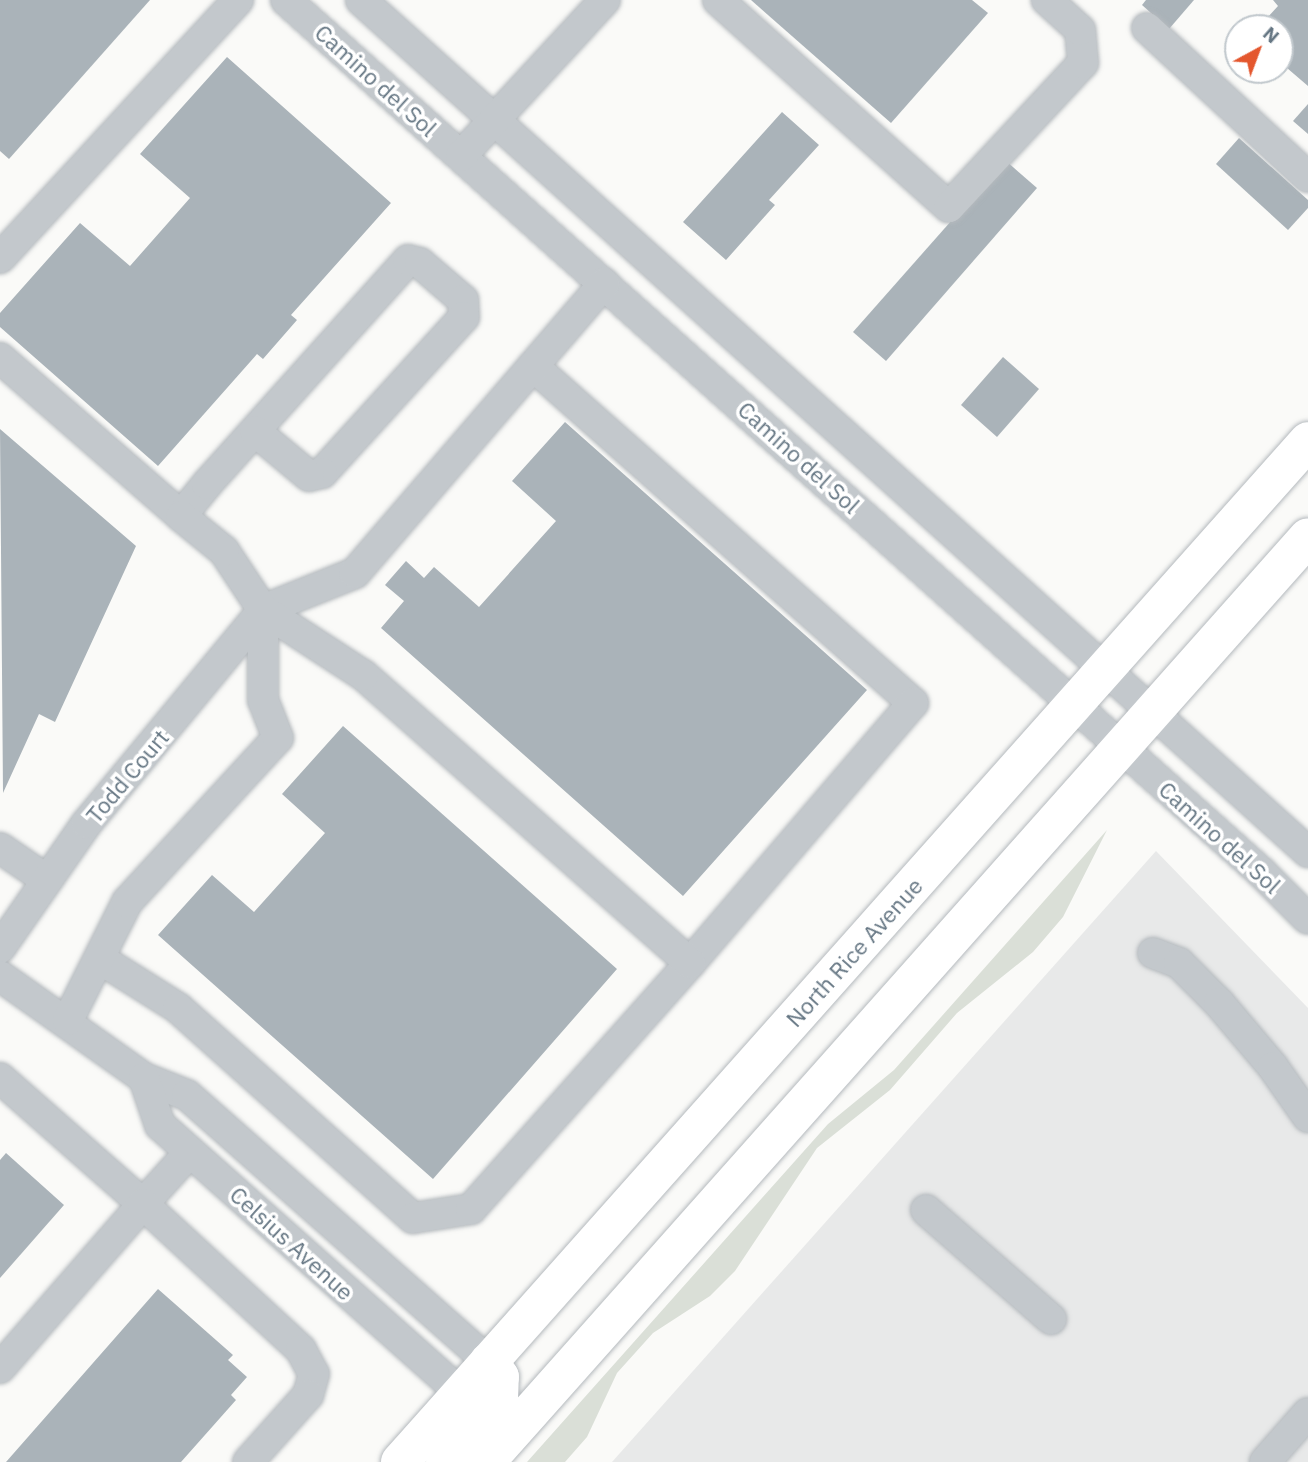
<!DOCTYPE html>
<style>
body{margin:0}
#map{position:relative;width:1308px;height:1462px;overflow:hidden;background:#fafaf8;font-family:"IBM Plex Sans",sans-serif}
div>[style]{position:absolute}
.built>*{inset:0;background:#e8e9e9}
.green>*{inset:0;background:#dadfd7}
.building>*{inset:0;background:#aab3b9}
.roads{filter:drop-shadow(0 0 2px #b4b9bd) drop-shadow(0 0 2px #b4b9bd)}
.minor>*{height:30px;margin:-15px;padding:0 15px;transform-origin:15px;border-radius:15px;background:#c3c8cc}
.highway>*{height:38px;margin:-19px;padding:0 19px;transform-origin:19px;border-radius:19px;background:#fff}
span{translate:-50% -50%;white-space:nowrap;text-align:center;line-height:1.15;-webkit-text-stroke:7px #fff;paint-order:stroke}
.street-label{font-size:23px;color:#657683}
.north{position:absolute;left:1224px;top:14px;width:70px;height:70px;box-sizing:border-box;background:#fff;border:2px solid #c1c8cd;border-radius:50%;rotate:41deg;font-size:19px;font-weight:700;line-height:28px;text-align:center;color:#657683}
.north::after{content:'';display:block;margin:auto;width:24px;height:32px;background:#e4572e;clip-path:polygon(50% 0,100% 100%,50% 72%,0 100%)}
</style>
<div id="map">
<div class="built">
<i style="clip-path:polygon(1156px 851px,1308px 1008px,1308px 1462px,612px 1462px)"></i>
</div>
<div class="green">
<i style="clip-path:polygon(1107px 830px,1063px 917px,1033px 952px,957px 1013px,890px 1090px,817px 1148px,735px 1271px,710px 1296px,653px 1333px,617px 1373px,587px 1437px,565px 1462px,527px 1462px,828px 1124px,894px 1070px)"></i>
</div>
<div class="building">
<i style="clip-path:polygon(0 0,150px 0,9px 159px,0 151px)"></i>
<i style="clip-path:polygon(751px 0,972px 0,988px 13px,891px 123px)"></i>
<i style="clip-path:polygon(1146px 0,1194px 0,1169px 29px,1142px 5px)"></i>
<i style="clip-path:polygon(1273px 0,1308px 0,1308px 86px,1280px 62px,1280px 28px,1258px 28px,1278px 6px)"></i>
<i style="clip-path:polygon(227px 57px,391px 203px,291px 315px,297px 320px,263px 359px,257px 354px,158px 466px,0 327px,0 313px,80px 223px,130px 266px,190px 198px,140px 154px)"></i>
<i style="clip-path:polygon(1308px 104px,1308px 134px,1293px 121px)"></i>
<i style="clip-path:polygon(782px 112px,819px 145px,769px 200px,775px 205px,726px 260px,683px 222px)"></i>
<i style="clip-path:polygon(1239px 138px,1308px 200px,1308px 208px,1288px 230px,1216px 164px)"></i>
<i style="clip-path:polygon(1005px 160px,1037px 188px,886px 361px,853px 332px)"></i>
<i style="clip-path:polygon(1003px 357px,1039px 389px,997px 437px,961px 405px)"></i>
<i style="clip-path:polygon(565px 422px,867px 690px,683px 896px,381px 628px,404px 601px,385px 585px,406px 561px,424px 578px,434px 567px,479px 607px,556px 521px,512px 481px)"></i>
<i style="clip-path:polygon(0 429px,136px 546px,55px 722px,39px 714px,3px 793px)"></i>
<i style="clip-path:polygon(343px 726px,617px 969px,433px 1179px,158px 935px,212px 875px,254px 912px,325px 833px,282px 794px)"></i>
<i style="clip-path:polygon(6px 1153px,64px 1205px,0 1278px,0 1160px)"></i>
<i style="clip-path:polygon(158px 1289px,233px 1355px,228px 1360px,247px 1377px,231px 1395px,236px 1400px,181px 1462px,6px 1462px)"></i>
</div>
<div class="roads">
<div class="minor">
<i style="left:286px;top:0;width:1308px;rotate:41.81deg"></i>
<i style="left:1261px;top:872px;width:66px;rotate:45deg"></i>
<i style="left:361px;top:0;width:1274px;rotate:41.98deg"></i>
<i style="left:718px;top:0;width:310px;rotate:41.9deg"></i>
<i style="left:949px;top:207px;width:197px;rotate:-47.1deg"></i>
<i style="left:1083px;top:63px;width:33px;rotate:-95deg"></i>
<i style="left:1080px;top:30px;width:45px;rotate:-137.7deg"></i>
<i style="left:1147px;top:28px;width:219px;rotate:42.8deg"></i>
<i style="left:461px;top:156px;width:212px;rotate:-47.3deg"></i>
<i style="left:0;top:258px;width:351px;rotate:-47.3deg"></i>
<i style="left:0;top:358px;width:240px;rotate:41.1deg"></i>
<i style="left:181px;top:516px;width:41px;rotate:-50.9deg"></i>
<i style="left:207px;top:484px;width:301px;rotate:-48.1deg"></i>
<i style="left:408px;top:260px;width:12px;rotate:14deg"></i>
<i style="left:420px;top:263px;width:57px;rotate:40.7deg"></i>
<i style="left:463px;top:300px;width:17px;rotate:87deg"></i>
<i style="left:464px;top:317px;width:211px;rotate:132.3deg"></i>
<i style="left:322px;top:473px;width:13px;rotate:167deg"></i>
<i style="left:309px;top:476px;width:70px;rotate:-140.2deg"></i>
<i style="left:533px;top:366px;width:508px;rotate:41.57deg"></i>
<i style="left:913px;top:703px;width:343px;rotate:130.6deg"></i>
<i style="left:263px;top:610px;width:99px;rotate:-21.9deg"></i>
<i style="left:355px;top:573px;width:382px;rotate:-49.3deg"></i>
<i style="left:0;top:848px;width:57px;rotate:34.2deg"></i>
<i style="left:0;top:948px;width:152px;rotate:-55.2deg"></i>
<i style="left:87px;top:823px;width:276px;rotate:-50.4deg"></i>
<i style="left:1153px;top:953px;width:28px;rotate:21deg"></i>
<i style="left:1179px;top:963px;width:57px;rotate:45deg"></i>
<i style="left:1219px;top:1003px;width:84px;rotate:49.8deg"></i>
<i style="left:1273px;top:1067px;width:61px;rotate:55deg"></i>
<i style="left:100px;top:959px;width:92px;rotate:32.1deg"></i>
<i style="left:178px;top:1008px;width:315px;rotate:41.8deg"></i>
<i style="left:413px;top:1218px;width:59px;rotate:-8.8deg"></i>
<i style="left:471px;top:1209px;width:329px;rotate:-48.3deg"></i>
<i style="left:690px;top:963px;width:436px;rotate:-138.6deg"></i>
<i style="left:363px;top:675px;width:119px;rotate:-147deg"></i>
<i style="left:263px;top:610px;width:71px;rotate:-123.5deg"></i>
<i style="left:224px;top:551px;width:55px;rotate:-140.9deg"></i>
<i style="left:0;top:976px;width:176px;rotate:35.3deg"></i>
<i style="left:144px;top:1078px;width:46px;rotate:21.6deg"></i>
<i style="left:187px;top:1095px;width:403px;rotate:41.5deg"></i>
<i style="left:68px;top:1020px;width:132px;rotate:-63.4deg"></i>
<i style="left:127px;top:902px;width:223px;rotate:-47.4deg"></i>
<i style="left:278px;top:738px;width:41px;rotate:-111.5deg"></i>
<i style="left:263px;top:700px;width:90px;rotate:-90deg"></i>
<i style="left:0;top:1078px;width:191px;rotate:41.4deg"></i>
<i style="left:143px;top:1204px;width:70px;rotate:-47.9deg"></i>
<i style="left:144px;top:1078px;width:50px;rotate:71.2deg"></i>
<i style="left:160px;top:1125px;width:403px;rotate:41.7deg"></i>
<i style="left:926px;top:1210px;width:166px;rotate:41.1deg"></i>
<i style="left:0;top:1368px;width:218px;rotate:-48.9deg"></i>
<i style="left:143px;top:1204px;width:215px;rotate:42.7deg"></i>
<i style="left:301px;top:1350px;width:27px;rotate:62deg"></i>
<i style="left:314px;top:1374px;width:22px;rotate:106deg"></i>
<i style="left:308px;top:1395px;width:90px;rotate:131.8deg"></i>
<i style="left:1265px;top:1462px;width:65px;rotate:-48.7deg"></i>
</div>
<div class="highway">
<i style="left:400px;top:1462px;width:1366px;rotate:-48.35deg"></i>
<i style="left:445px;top:1462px;width:82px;rotate:-48.9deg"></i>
<i style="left:499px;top:1400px;width:23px;rotate:-88deg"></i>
<i style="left:500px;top:1377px;width:19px;rotate:-126deg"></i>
<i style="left:486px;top:1462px;width:1237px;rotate:-48.37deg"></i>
</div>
</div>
<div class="street-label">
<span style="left:376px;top:80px;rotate:42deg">Camino del Sol</span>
<span style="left:799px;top:457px;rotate:42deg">Camino del Sol</span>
<span style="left:127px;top:776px;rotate:-50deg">Todd Court</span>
<span style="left:1220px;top:837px;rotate:42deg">Camino del Sol</span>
<span style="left:854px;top:952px;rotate:-48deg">North Rice Avenue</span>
<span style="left:292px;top:1243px;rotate:42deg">Celsius Avenue</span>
</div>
<div class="north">N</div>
</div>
